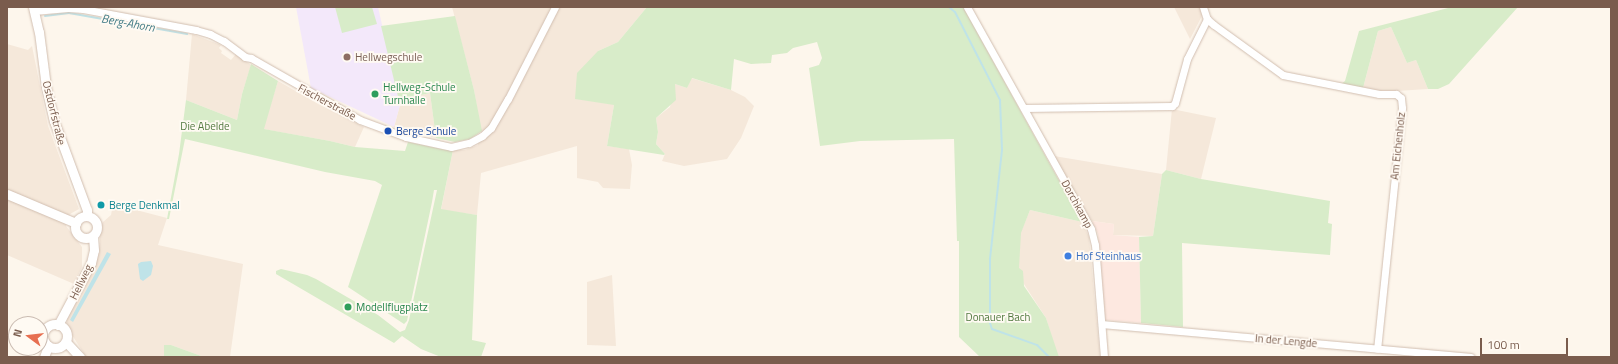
<!DOCTYPE html>
<meta charset="utf-8">
<style>
body{margin:0}
#map{position:relative;width:1618px;height:364px;overflow:hidden;background:#fdf6ec;font-family:"Titillium Web",sans-serif}
div>[style]{position:absolute}
.residential>*{inset:0;background:#f5e8da}
.commercial>*{inset:0;background:#fde8e0}
.education>*{inset:0;background:#f3e8fa}
.green>*{inset:0;background:#d8ecc9}
.water>*{inset:0;background:#bfe3e8}
.stream>*{height:2px;margin:-1px;padding:0 1px;transform-origin:1px;border-radius:1px;background:#bfe3e8}
.roads{filter:drop-shadow(0 0 1px #d1beb0) drop-shadow(0 0 1px #d1beb0)}
.minor>*{height:7px;margin:-3.5px;padding:0 3.5px;transform-origin:3.5px;border-radius:3.5px;background:#fff}
.tertiary>*{height:9px;margin:-4.5px;padding:0 4.5px;transform-origin:4.5px;border-radius:4.5px;background:#fff}
.tertiary>.ring{margin:-4.5px;padding:0;box-sizing:content-box;background:none;border:9px solid #fff;border-radius:50%}
.dots>*{width:11px;height:11px;translate:-50% -50%;box-sizing:border-box;border:2px solid #fffaf3;border-radius:50%}
span{translate:-50% -50%;white-space:nowrap;text-align:center;line-height:1.15;-webkit-text-stroke:3.5px #fffaf3;paint-order:stroke}
.education-label{font-size:11px;color:#785e54}
.left{translate:0 -50%;text-align:left}
.leisure-label{font-size:11px;color:#27864d}
.street-label{font-size:11px;color:#7a5c4d}
.park-label{font-size:11px;color:#537a41}
.transit-label{font-size:11px;color:#164399}
.culture-label{font-size:11px;color:#0d838f}
.shop-label{font-size:11px;color:#366cbe}
.water-label{font-size:12px;color:#437c86;font-style:italic}
.frame{position:absolute;inset:0;border:8px solid #7a5c4d;pointer-events:none}
.north{position:absolute;left:8px;top:316px;width:40px;height:40px;box-sizing:border-box;background:#fffaf3;border:1px solid #cabbb1;border-radius:50%;rotate:285deg;font-size:11px;font-weight:700;line-height:16px;text-align:center;color:#7a5c4d}
.north::after{content:'';display:block;margin:auto;width:14px;height:18px;background:#e76f51;clip-path:polygon(50% 0,100% 100%,50% 72%,0 100%)}
.scale{position:absolute;left:1480px;top:338px;width:88px;height:18px;box-sizing:border-box;border:2px solid #7a5c4d;border-top:0;padding-left:5px;font-size:12px;line-height:14px;white-space:nowrap;color:#7a5c4d;-webkit-text-stroke:3px #fffaf3;paint-order:stroke}
</style>
<div id="map">
<div class="residential">
<i style="clip-path:polygon(452px 7px,647px 7px,618px 42px,598px 51px,614px 105px,607px 146px,629px 149px,632px 165px,630px 189px,603px 188px,598px 182px,577px 178px,577px 146px,481px 173px,477px 215px,441px 210px,453px 150px,465px 150px,478px 145px,478px 139px,482px 136px,474px 90px)"></i>
<i style="clip-path:polygon(1174px 7px,1200px 7px,1203px 14px,1190px 39px)"></i>
<i style="clip-path:polygon(1391px 27px,1407px 63px,1416px 60px,1428px 89px,1381px 92px,1363px 88px,1378px 31px)"></i>
<i style="clip-path:polygon(192px 34px,221px 45px,219px 48px,222px 51px,221px 53px,231px 60px,236px 54px,251px 65px,242px 94px,237px 120px,186px 100px)"></i>
<i style="clip-path:polygon(7px 44px,28px 50px,32px 46px,48px 126px,79px 209px,70px 214px,66px 226px,82px 247px,82px 267px,74px 284px,7px 255px)"></i>
<i style="clip-path:polygon(691px 78px,731px 90px,745px 97px,754px 106px,741px 138px,727px 159px,684px 166px,662px 161px,665px 154px,656px 144px,658px 132px,656px 118px,670px 107px,675px 84px,687px 88px)"></i>
<i style="clip-path:polygon(278px 81px,318px 104px,364px 127px,355px 147px,330px 141px,263px 129px)"></i>
<i style="clip-path:polygon(430px 93px,436px 138px,394px 127px,400px 105px,417px 96px)"></i>
<i style="clip-path:polygon(1172px 109px,1216px 118px,1201px 179px,1166px 170px)"></i>
<i style="clip-path:polygon(1054px 156px,1162px 174px,1153px 236px,1113px 235px,1114px 224px,1092px 221px)"></i>
<i style="clip-path:polygon(113px 204px,167px 218px,158px 245px,243px 264px,230px 357px,204px 357px,171px 345px,164px 345px,164px 357px,86px 357px,67px 327px,67px 318px,97px 259px,100px 244px,100px 227px,103px 222px,111px 215px)"></i>
<i style="clip-path:polygon(1030px 210px,1082px 222px,1089px 237px,1100px 357px,1058px 357px,1046px 318px,1009px 261px)"></i>
<i style="clip-path:polygon(612px 275px,616px 346px,587px 345px,587px 282px)"></i>
</div>
<div class="commercial">
<i style="clip-path:polygon(1092px 221px,1114px 224px,1113px 235px,1139px 237px,1141px 323px,1104px 320px,1098px 234px)"></i>
</div>
<div class="education">
<i style="clip-path:polygon(296px 7px,378px 7px,400px 105px,394px 127px,311px 88px)"></i>
</div>
<div class="green">
<i style="clip-path:polygon(335px 7px,372px 7px,377px 24px,342px 33px)"></i>
<i style="clip-path:polygon(647px 7px,963px 7px,1082px 222px,1030px 210px,1021px 233px,1019px 268px,1023px 271px,1024px 286px,1046px 318px,1059px 357px,980px 357px,959px 337px,959px 241px,957px 241px,954px 139px,860px 141px,820px 146px,809px 68px,819px 65px,822px 58px,817px 42px,793px 48px,787px 53px,772px 55px,771px 63px,751px 64px,734px 59px,731px 90px,692px 78px,687px 88px,675px 84px,676px 100px,656px 118px,658px 132px,656px 144px,665px 154px,664px 155px,607px 146px,614px 105px,575px 99px,577px 73px,598px 51px,618px 42px)"></i>
<i style="clip-path:polygon(1452px 7px,1518px 7px,1449px 84px,1438px 89px,1428px 89px,1416px 60px,1407px 63px,1391px 27px,1378px 31px,1363px 88px,1341px 84px,1345px 81px,1359px 31px)"></i>
<i style="clip-path:polygon(455px 16px,474px 90px,482px 131px,470px 139px,455px 142px,436px 138px,430px 93px,417px 96px,400px 105px,381px 26px)"></i>
<i style="clip-path:polygon(251px 64px,278px 81px,264px 129px,330px 141px,355px 147px,405px 151px,408px 142px,446px 150px,453px 150px,441px 209px,477px 215px,472px 340px,486px 343px,481px 357px,441px 357px,421px 349px,402px 336px,394px 343px,276px 274px,276px 271px,281px 269px,307px 275px,316px 279px,378px 315px,400px 332px,405px 330px,409px 320px,437px 190px,434px 190px,432px 202px,407px 321px,404px 324px,348px 287px,382px 185px,375px 181px,325px 172px,185px 139px,169px 219px,167px 219px,179px 154px,186px 100px,237px 120px,242px 94px)"></i>
<i style="clip-path:polygon(1166px 170px,1201px 179px,1330px 201px,1328px 223px,1332px 224px,1330px 255px,1182px 243px,1183px 327px,1141px 323px,1139px 237px,1153px 236px,1162px 174px)"></i>
<i style="clip-path:polygon(164px 345px,171px 345px,204px 357px,164px 357px)"></i>
</div>
<div class="water">
<i style="clip-path:polygon(107px 252px,111px 254px,73px 322px,70px 320px)"></i>
<i style="clip-path:polygon(151px 261px,153px 266px,151px 275px,143px 281px,140px 279px,138px 264px,141px 262px)"></i>
</div>
<div class="stream">
<i style="left:949px;top:7px;width:8px;rotate:40deg"></i>
<i style="left:955px;top:12px;width:99px;rotate:62.9deg"></i>
<i style="left:1000px;top:100px;width:50px;rotate:87.7deg"></i>
<i style="left:1002px;top:150px;width:110px;rotate:96.3deg"></i>
<i style="left:990px;top:259px;width:64px;rotate:90deg"></i>
<i style="left:990px;top:323px;width:6px;rotate:72deg"></i>
<i style="left:992px;top:329px;width:48px;rotate:19.6deg"></i>
<i style="left:1037px;top:345px;width:17px;rotate:45deg"></i>
<i style="left:45px;top:16px;width:24px;rotate:-7deg"></i>
<i style="left:69px;top:13px;width:120px;rotate:10.1deg"></i>
</div>
<div class="roads">
<div class="minor">
<i style="left:967px;top:7px;width:254px;rotate:60.8deg"></i>
<i style="left:1091px;top:229px;width:16px;rotate:76deg"></i>
<i style="left:1095px;top:245px;width:112px;rotate:85.4deg"></i>
<i style="left:1203px;top:7px;width:13px;rotate:72deg"></i>
<i style="left:1207px;top:19px;width:9px;rotate:41deg"></i>
<i style="left:1214px;top:25px;width:85px;rotate:35.9deg"></i>
<i style="left:1283px;top:75px;width:98px;rotate:11.2deg"></i>
<i style="left:1379px;top:94px;width:17px"></i>
<i style="left:1396px;top:94px;width:6px;rotate:39deg"></i>
<i style="left:1401px;top:98px;width:10px;rotate:84deg"></i>
<i style="left:1402px;top:108px;width:242px;rotate:95.9deg"></i>
<i style="left:34px;top:11px;width:34px;rotate:-5deg"></i>
<i style="left:68px;top:8px;width:15px;rotate:4deg"></i>
<i style="left:83px;top:9px;width:115px;rotate:10.5deg"></i>
<i style="left:196px;top:30px;width:15px;rotate:16deg"></i>
<i style="left:210px;top:34px;width:16px;rotate:27deg"></i>
<i style="left:224px;top:41px;width:26px;rotate:37deg"></i>
<i style="left:245px;top:57px;width:6px;rotate:9deg"></i>
<i style="left:251px;top:58px;width:125px;rotate:29.6deg"></i>
<i style="left:360px;top:120px;width:49px;rotate:20.3deg"></i>
<i style="left:406px;top:137px;width:46px;rotate:12.5deg"></i>
<i style="left:451px;top:147px;width:18px;rotate:-13deg"></i>
<i style="left:469px;top:143px;width:15px;rotate:-28deg"></i>
<i style="left:482px;top:136px;width:12px;rotate:-42deg"></i>
<i style="left:491px;top:128px;width:34px;rotate:-60deg"></i>
<i style="left:508px;top:99px;width:103px;rotate:-62.9deg"></i>
<i style="left:1024px;top:108px;width:148px;rotate:-0.8deg"></i>
<i style="left:1172px;top:106px;width:4px;rotate:-45deg"></i>
<i style="left:1175px;top:103px;width:46px;rotate:-74.7deg"></i>
<i style="left:1187px;top:59px;width:45px;rotate:-63.4deg"></i>
<i style="left:1102px;top:324px;width:370px;rotate:5.1deg"></i>
</div>
<div class="tertiary">
<i style="left:33px;top:7px;width:26px;rotate:77deg"></i>
<i style="left:39px;top:32px;width:55px;rotate:82.7deg"></i>
<i style="left:46px;top:87px;width:35px;rotate:77deg"></i>
<i style="left:54px;top:121px;width:95px;rotate:69.7deg"></i>
<i style="left:87px;top:210px;width:6px;rotate:90deg"></i>
<i style="left:7px;top:194px;width:75px;rotate:22.8deg"></i>
<i class="ring" style="left:75px;top:216px;width:13px;height:13px"></i>
<i class="ring" style="left:43px;top:324px;width:15px;height:15px"></i>
<i style="left:58px;top:325px;width:70px;rotate:-62deg"></i>
<i style="left:91px;top:263px;width:13px;rotate:-77deg"></i>
<i style="left:94px;top:250px;width:14px;rotate:-94deg"></i>
<i style="left:66px;top:342px;width:21px;rotate:47deg"></i>
<i style="left:44px;top:357px;width:12px;rotate:-70deg"></i>
</div>
</div>
<div class="dots">
<i style="left:347px;top:57px;background:#8d6e63"></i>
<i style="left:375px;top:94px;background:#2e9e5b"></i>
<i style="left:388px;top:131px;background:#1a4fb4"></i>
<i style="left:101px;top:205px;background:#0f9aa8"></i>
<i style="left:1068px;top:256px;background:#3f7fe0"></i>
<i style="left:348px;top:307px;background:#2e9e5b"></i>
</div>
<div class="education-label">
<span class="left" style="left:355px;top:57px">Hellwegschule</span>
</div>
<div class="leisure-label">
<span class="left" style="left:383px;top:94px">Hellweg-Schule<br>Turnhalle</span>
<span class="left" style="left:356px;top:307px">Modellflugplatz</span>
</div>
<div class="street-label">
<span style="left:327px;top:102px;rotate:28deg">Fischerstraße</span>
<span style="left:54px;top:113px;rotate:76deg">Ostdorfstraße</span>
<span style="left:1398px;top:146px;rotate:-84deg">Am Eichenholz</span>
<span style="left:1077px;top:204px;rotate:61deg">Dorchkamp</span>
<span style="left:81px;top:282px;rotate:-64deg">Hellweg</span>
<span style="left:1286px;top:341px;rotate:5deg">In der Lengde</span>
</div>
<div class="park-label">
<span style="left:205px;top:126px">Die Abelde</span>
<span style="left:998px;top:317px">Donauer Bach</span>
</div>
<div class="transit-label">
<span class="left" style="left:396px;top:131px">Berge Schule</span>
</div>
<div class="culture-label">
<span class="left" style="left:109px;top:205px">Berge Denkmal</span>
</div>
<div class="shop-label">
<span class="left" style="left:1076px;top:256px">Hof Steinhaus</span>
</div>
<div class="water-label">
<span style="left:128px;top:23px;rotate:10deg">Berg-Ahorn</span>
</div>
<div class="frame"></div>
<div class="north">N</div>
<div class="scale">100 m</div>
</div>
